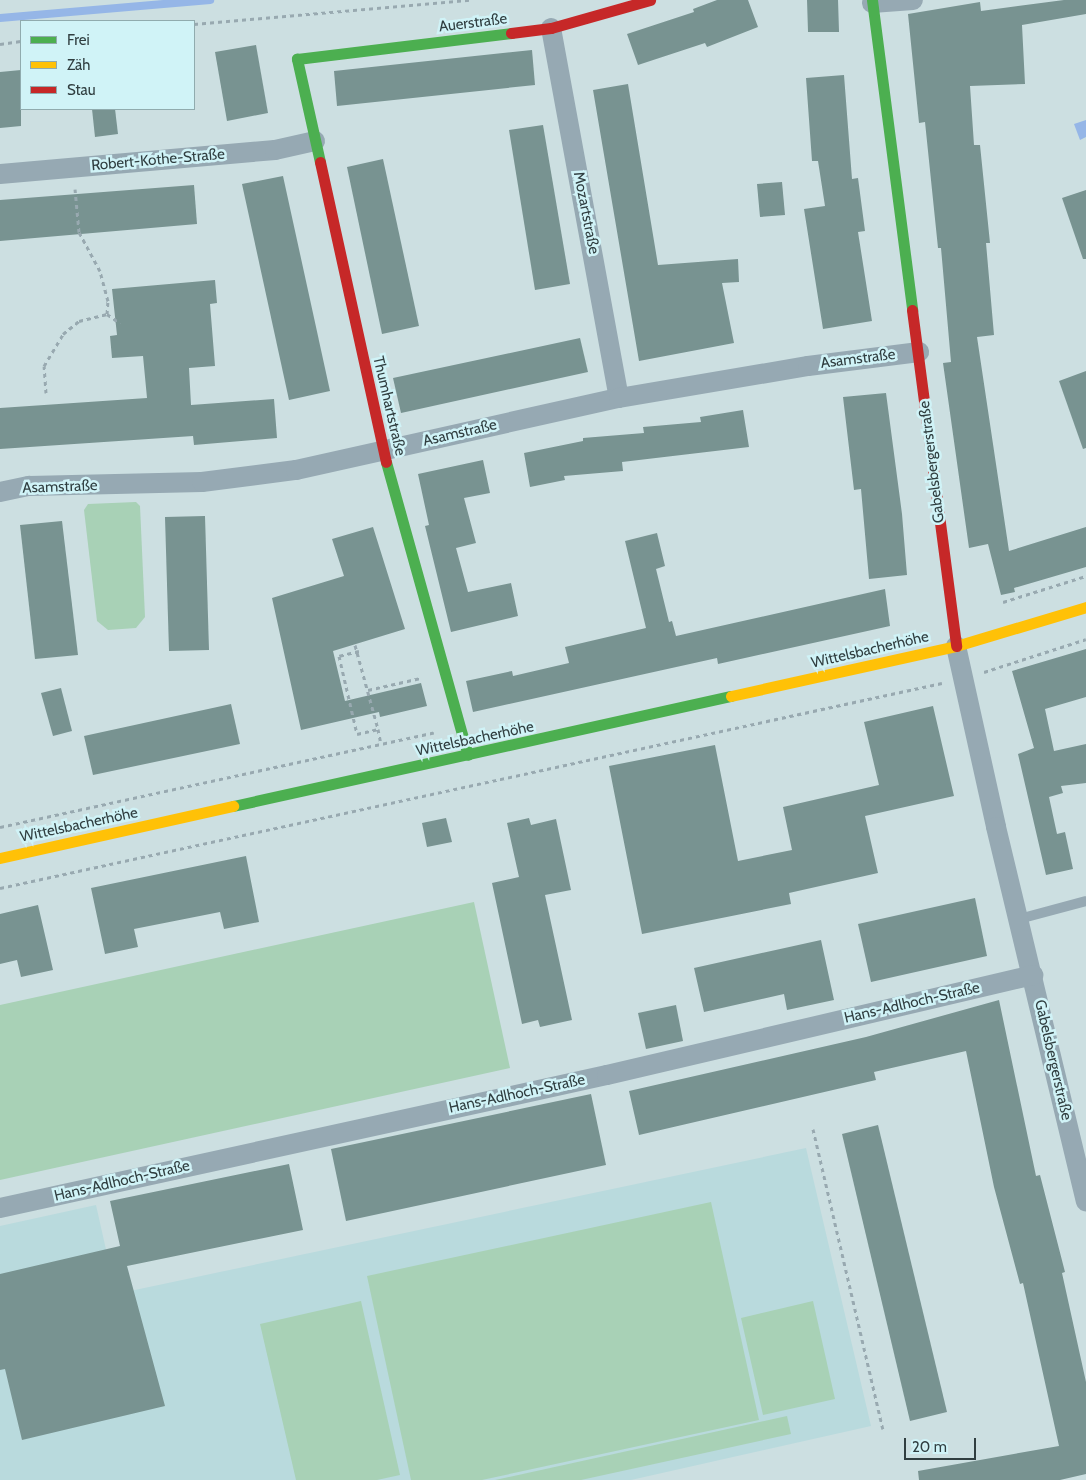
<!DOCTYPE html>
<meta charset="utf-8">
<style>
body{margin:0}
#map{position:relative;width:1086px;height:1480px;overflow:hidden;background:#ccdfe1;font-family:Cabin,sans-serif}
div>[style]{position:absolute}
.built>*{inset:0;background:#b9dadd}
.green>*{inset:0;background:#a8d1b6}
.water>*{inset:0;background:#95b6e7}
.stream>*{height:8px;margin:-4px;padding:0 4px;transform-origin:4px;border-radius:4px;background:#95b6e7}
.building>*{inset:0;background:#789391}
.path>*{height:3px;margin-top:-1.5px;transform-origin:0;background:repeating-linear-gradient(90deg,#98a9b0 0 4px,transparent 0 8px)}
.lane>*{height:10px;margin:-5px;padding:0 5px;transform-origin:5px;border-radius:5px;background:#96a9b3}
.street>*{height:20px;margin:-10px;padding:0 10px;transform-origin:10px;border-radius:10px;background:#96a9b3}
.fast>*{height:11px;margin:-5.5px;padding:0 5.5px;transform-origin:5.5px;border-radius:5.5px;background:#4caf50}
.slow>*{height:11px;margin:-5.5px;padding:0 5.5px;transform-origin:5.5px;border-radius:5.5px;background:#ffc107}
.jam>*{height:11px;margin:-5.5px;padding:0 5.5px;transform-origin:5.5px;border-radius:5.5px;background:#c62828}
span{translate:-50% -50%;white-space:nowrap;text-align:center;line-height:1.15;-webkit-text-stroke:5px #d0f3f7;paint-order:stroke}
.street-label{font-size:15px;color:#303e40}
.legend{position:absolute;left:20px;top:20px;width:175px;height:90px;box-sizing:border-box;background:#d0f3f7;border:1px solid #90abae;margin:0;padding:6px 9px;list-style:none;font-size:15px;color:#303e40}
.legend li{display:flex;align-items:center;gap:10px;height:25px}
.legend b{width:25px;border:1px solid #90abae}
.scale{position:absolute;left:904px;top:1438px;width:72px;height:22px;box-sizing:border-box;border:2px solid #303e40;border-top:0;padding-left:6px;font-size:15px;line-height:18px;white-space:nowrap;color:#303e40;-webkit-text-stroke:4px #d0f3f7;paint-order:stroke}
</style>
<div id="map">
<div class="built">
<i style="clip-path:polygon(806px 1148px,871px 1426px,631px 1480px,0 1480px,0 1226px,96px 1205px,116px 1294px)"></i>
</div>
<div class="green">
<i style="clip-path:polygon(136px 502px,140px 506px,145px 617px,136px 628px,108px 630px,97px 621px,84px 510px,88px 504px)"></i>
<i style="clip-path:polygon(474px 902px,510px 1068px,0 1180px,0 1005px)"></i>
<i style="clip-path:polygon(711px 1202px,759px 1420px,482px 1480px,411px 1480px,367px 1276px)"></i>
<i style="clip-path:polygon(361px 1301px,400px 1475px,377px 1480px,296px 1480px,260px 1324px)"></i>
<i style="clip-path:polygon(813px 1301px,835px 1399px,763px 1415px,741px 1318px)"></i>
<i style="clip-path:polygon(787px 1416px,791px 1434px,581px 1480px,495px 1480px)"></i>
</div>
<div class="water">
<i style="clip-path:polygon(1086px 120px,1086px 137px,1080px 140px,1074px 124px)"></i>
</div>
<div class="stream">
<i style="left:0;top:18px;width:211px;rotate:-4.9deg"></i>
</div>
<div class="building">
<i style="clip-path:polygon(717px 0,748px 0,758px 27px,707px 47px,705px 43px,638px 65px,627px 34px,694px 12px,693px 9px)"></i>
<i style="clip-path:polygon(807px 0,838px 0,839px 32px,808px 32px)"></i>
<i style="clip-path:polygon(1064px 0,1086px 0,1086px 14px,1022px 25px,1025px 84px,970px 86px,974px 145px,980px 145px,990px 243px,986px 243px,994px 335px,977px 337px,1009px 551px,1086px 527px,1086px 567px,1014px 588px,1015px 592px,1001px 595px,988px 544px,969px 548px,943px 363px,951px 362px,941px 248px,938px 248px,925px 122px,919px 123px,908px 14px,980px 2px,981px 11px)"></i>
<i style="clip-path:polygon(256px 45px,268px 113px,227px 121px,215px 52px)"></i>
<i style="clip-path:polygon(532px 50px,535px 85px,337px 106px,334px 71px)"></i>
<i style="clip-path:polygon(21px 70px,21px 126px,0 128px,0 72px)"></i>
<i style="clip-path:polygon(844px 75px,852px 179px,858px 178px,865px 231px,858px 232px,872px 321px,823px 329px,804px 209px,825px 206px,818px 161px,812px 161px,806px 78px)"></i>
<i style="clip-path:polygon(628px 84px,658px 265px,738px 259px,739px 282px,722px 283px,734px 343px,639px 361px,593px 90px)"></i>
<i style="clip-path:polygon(92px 109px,115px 109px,118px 134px,95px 137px)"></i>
<i style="clip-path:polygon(543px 125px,570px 284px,535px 290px,509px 130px)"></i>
<i style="clip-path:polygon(383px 159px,419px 326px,382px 334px,347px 167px)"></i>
<i style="clip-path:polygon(283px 176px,330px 391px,289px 400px,242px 184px)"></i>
<i style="clip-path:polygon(782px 182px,785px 215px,760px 217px,757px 184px)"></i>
<i style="clip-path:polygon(194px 185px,197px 224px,0 241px,0 200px)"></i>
<i style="clip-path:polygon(1086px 190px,1086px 259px,1083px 259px,1062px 198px)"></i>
<i style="clip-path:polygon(215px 280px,217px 303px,210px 304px,215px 366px,189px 368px,191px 405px,274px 399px,277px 438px,194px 445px,193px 436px,0 449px,0 408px,147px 398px,143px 356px,112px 358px,110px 336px,117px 335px,112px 289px)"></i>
<i style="clip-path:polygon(580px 338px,588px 372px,401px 413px,393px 378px)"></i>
<i style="clip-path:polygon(1086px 371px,1086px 448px,1083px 449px,1059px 381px)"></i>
<i style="clip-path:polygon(886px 393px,902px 514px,907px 575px,869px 579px,861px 489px,854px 490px,843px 397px)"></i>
<i style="clip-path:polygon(743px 410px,749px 447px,622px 462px,623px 471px,564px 476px,565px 480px,530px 487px,524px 453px,583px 441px,583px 438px,644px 433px,643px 427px,701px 422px,700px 417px)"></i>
<i style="clip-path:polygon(483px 460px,490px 493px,464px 498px,476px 543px,456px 548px,468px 592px,511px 583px,518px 616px,451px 632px,425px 526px,429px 525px,418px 474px)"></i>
<i style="clip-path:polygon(205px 516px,209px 650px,169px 651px,165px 517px)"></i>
<i style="clip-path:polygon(62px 521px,78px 655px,35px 659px,20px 525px)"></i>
<i style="clip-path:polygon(373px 527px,405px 629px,333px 651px,345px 701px,421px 683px,427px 706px,380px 717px,379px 712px,301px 730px,272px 598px,344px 576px,332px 539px)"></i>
<i style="clip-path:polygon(657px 533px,665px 566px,656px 569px,669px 622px,672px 621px,676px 636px,885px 589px,890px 626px,718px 664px,717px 658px,473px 712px,466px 681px,512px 671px,513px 676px,569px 663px,565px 647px,646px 628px,625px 541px)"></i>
<i style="clip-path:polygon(1086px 649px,1086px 697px,1045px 709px,1054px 751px,1086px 744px,1086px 783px,1061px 786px,1063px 793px,1049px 797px,1057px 834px,1065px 832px,1073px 869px,1046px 875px,1018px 754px,1034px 748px,1012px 671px)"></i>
<i style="clip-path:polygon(61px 688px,72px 731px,53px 736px,41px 693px)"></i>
<i style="clip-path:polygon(231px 704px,240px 744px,93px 775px,84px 736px)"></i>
<i style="clip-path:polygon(933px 706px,954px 796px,865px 816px,878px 873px,789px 893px,791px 904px,642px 934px,609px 766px,715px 745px,738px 861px,792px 850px,783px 807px,879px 785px,864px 722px)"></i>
<i style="clip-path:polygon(446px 818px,452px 842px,427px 847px,422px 823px)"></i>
<i style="clip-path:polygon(529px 818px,531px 825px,556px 819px,571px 890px,545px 895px,572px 1020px,540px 1027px,538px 1020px,522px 1024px,492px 883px,519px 877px,507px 823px)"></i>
<i style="clip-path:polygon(246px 856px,259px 922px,224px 929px,220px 912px,134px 929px,138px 947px,105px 954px,91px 888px)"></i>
<i style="clip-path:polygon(975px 898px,987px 956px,871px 982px,858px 924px)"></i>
<i style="clip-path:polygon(38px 905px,53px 970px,21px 977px,17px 960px,0 964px,0 914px)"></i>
<i style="clip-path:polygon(821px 940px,834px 1000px,787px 1010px,784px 994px,704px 1012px,694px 968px)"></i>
<i style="clip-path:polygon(999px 1000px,1036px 1176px,1040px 1175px,1065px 1272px,1062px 1273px,1086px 1382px,1086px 1474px,1060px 1480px,919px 1480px,918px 1471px,1059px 1446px,1023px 1283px,1020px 1284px,994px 1187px,966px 1051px,874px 1072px,876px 1080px,639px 1135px,629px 1091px,866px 1037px)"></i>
<i style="clip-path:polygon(676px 1005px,683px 1041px,646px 1049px,638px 1013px)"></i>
<i style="clip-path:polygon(591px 1094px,606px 1165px,346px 1221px,331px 1149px)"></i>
<i style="clip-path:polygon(878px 1125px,947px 1412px,910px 1421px,842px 1134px)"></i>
<i style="clip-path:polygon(289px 1164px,303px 1230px,127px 1266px,165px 1406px,22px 1440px,5px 1369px,0 1370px,0 1274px,120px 1246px,110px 1201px)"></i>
</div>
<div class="path">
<i style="left:194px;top:24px;width:277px;rotate:-5deg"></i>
<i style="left:0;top:44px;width:21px;rotate:-8deg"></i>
<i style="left:107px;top:314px;width:16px;rotate:35deg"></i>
<i style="left:46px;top:393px;width:27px;rotate:-94deg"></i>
<i style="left:44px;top:366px;width:37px;rotate:-59deg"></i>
<i style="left:63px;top:334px;width:21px;rotate:-39deg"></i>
<i style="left:79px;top:321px;width:29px;rotate:-14deg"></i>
<i style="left:107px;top:314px;width:13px;rotate:-86deg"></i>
<i style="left:108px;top:301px;width:31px;rotate:-105deg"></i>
<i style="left:100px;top:271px;width:44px;rotate:-118.3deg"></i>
<i style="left:79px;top:232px;width:43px;rotate:-95.3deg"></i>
<i style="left:1003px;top:602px;width:87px;rotate:-17.4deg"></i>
<i style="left:355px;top:645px;width:87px;rotate:74.7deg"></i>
<i style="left:359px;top:651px;width:21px;rotate:166deg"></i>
<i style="left:339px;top:656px;width:80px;rotate:77deg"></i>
<i style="left:357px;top:734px;width:22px;rotate:-13deg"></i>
<i style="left:378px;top:729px;width:15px;rotate:79deg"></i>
<i style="left:984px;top:672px;width:107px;rotate:-17.9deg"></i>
<i style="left:368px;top:690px;width:54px;rotate:-12.8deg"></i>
<i style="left:0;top:827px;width:444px;rotate:-12.3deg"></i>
<i style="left:0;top:888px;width:964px;rotate:-12.28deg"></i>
<i style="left:813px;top:1129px;width:308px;rotate:76.9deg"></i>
</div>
<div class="lane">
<i style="left:1019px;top:919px;width:69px;rotate:-15deg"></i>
</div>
<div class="street">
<i style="left:872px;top:3px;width:41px;rotate:-4.2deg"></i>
<i style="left:551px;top:28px;width:376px;rotate:79.6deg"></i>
<i style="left:0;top:174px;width:276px;rotate:-5deg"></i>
<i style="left:275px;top:150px;width:41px;rotate:-12.7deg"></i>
<i style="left:0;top:492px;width:30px;rotate:-12deg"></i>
<i style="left:29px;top:486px;width:173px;rotate:-1.3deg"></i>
<i style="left:202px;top:482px;width:95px;rotate:-7.3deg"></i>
<i style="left:296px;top:470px;width:331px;rotate:-12.6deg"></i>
<i style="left:619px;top:398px;width:192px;rotate:-9.6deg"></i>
<i style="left:808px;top:366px;width:112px;rotate:-7.2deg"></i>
<i style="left:956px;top:646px;width:185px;rotate:77.5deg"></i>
<i style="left:996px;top:827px;width:385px;rotate:76.5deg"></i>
<i style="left:0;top:1208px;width:621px;rotate:-12.36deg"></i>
<i style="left:607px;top:1075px;width:438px;rotate:-13.2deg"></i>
</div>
<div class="fast">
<i style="left:872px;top:0;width:313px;rotate:82.6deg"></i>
<i style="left:320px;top:162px;width:106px;rotate:-102.6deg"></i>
<i style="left:297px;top:59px;width:216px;rotate:-6.9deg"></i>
<i style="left:386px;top:462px;width:304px;rotate:74.4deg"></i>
<i style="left:233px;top:806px;width:510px;rotate:-12.46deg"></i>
</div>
<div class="slow">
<i style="left:731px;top:696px;width:230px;rotate:-12.5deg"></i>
<i style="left:956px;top:646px;width:136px;rotate:-16.7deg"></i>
<i style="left:0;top:858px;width:239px;rotate:-12.6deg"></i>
</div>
<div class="jam">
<i style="left:511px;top:33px;width:40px;rotate:-7.1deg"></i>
<i style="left:551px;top:28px;width:103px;rotate:-15.8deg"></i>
<i style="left:320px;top:162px;width:307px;rotate:77.6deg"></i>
<i style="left:912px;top:310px;width:339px;rotate:82.5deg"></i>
</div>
<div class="street-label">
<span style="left:473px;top:23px;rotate:-7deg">Auerstraße</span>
<span style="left:158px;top:160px;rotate:-5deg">Robert-Kothe-Straße</span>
<span style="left:586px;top:213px;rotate:79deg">Mozartstraße</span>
<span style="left:858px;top:359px;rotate:-7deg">Asamstraße</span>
<span style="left:389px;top:406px;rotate:77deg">Thumhartstraße</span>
<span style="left:460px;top:433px;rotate:-13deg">Asamstraße</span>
<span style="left:932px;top:462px;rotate:-97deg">Gabelsbergerstraße</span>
<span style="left:60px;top:487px;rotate:-2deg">Asamstraße</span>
<span style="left:870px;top:650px;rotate:-13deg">Wittelsbacherhöhe</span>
<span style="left:475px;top:739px;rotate:-12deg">Wittelsbacherhöhe</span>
<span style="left:79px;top:825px;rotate:-12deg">Wittelsbacherhöhe</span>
<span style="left:912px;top:1003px;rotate:-13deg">Hans-Adlhoch-Straße</span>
<span style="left:1053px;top:1060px;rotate:77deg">Gabelsbergerstraße</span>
<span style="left:517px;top:1094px;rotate:-12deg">Hans-Adlhoch-Straße</span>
<span style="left:122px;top:1181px;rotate:-13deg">Hans-Adlhoch-Straße</span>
</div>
<ul class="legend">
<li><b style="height:6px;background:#4caf50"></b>Frei</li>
<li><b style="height:6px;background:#ffc107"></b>Zäh</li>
<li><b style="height:6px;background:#c62828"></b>Stau</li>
</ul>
<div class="scale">20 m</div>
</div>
